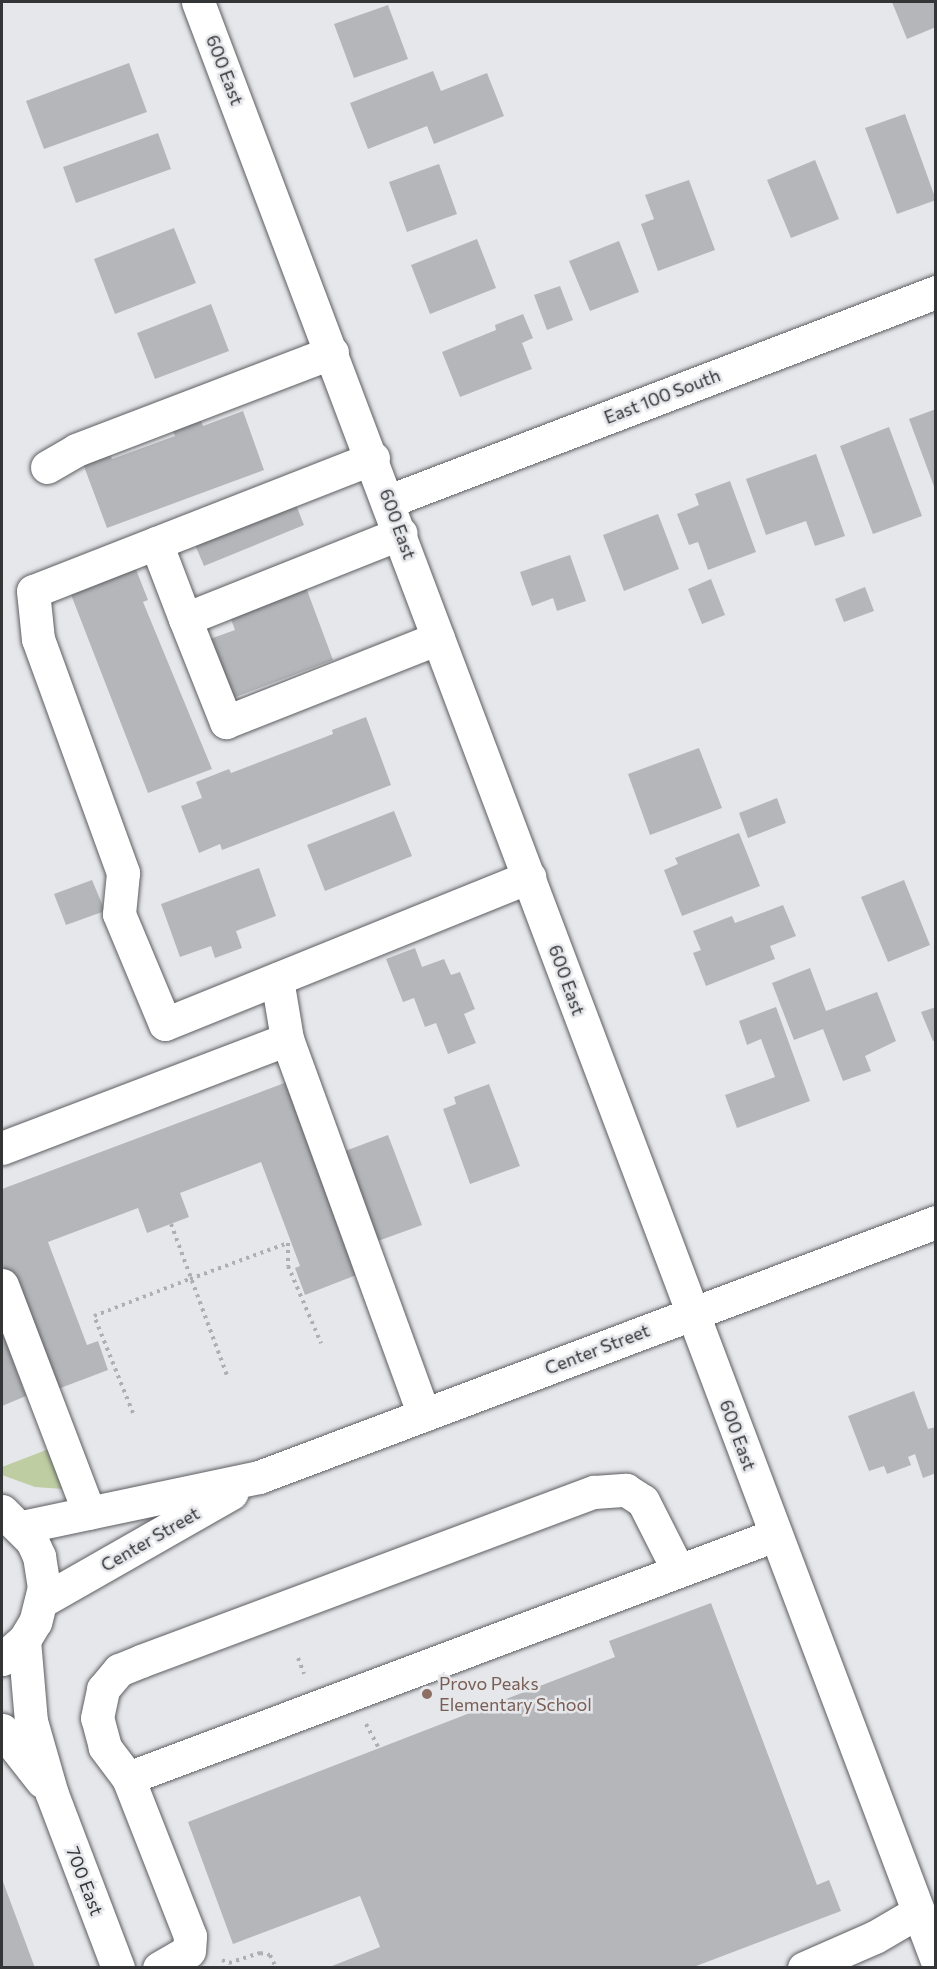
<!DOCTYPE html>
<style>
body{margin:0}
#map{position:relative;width:937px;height:1969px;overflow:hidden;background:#e6e7eb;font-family:Commissioner,sans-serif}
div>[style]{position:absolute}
.green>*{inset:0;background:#bfcda2}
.building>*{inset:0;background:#b5b6ba}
.path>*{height:4px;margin-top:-2px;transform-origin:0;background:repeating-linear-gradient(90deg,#aeafb2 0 3px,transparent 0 7.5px)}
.roads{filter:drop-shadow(0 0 2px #5d5e61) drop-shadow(0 0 2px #5d5e61)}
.minor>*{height:33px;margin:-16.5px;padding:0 16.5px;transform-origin:16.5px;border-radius:16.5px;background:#fff}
.dots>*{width:16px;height:16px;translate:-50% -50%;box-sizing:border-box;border:3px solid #e6e7eb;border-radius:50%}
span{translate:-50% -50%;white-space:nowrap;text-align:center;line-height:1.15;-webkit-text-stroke:5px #e6e7eb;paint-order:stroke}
.street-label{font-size:18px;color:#343536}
.education-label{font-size:18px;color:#785e54}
.left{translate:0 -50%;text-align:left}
.frame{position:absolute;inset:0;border:3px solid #343536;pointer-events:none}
</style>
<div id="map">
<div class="green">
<i style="clip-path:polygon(54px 1447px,63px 1489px,35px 1487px,2px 1475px,2px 1467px)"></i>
</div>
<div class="building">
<i style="clip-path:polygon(892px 2px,936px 2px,936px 27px,907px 39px)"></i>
<i style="clip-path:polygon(388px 5px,408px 59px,354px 78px,334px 24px)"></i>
<i style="clip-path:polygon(129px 63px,147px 112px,44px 149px,26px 101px)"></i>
<i style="clip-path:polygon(433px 71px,441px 91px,487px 73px,504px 116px,434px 144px,427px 126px,368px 149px,350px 103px)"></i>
<i style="clip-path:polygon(905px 114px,936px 200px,897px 214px,865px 128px)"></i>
<i style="clip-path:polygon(158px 133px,171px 169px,76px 203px,63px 167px)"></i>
<i style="clip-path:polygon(815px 160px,839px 219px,791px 238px,767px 180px)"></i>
<i style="clip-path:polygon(439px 164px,457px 214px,407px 232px,389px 182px)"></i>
<i style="clip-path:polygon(689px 180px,715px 250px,658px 271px,641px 224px,654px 219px,645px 195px)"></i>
<i style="clip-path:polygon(174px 228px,196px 283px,115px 314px,94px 259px)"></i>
<i style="clip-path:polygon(477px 239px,496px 288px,430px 314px,411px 265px)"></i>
<i style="clip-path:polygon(619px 241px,639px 292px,590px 311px,569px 261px)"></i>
<i style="clip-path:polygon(560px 286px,573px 320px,547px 330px,534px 295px)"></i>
<i style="clip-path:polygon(211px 304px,229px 351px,155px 379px,137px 333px)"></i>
<i style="clip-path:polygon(523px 314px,533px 338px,522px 343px,532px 369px,460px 397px,442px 352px,496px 330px,495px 325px)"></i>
<i style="clip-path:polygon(936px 409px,936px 489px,935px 489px,909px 419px)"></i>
<i style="clip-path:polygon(243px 411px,264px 470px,107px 528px,82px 461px,109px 451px,112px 459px,175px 436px,172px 429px,200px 419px,203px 426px)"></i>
<i style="clip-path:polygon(889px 427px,922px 516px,873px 534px,840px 446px)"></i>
<i style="clip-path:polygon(816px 454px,845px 536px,815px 546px,806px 521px,766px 535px,746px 479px)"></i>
<i style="clip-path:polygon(730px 481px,756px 552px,708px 570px,698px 542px,689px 545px,677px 514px,699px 505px,695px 494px)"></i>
<i style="clip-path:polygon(288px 485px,304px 525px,204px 566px,187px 526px)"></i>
<i style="clip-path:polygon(658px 514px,679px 569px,624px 591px,603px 535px)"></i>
<i style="clip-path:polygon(570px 555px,586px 601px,557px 611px,553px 598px,532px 606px,520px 572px)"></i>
<i style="clip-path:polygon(135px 567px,148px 600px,143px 602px,212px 769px,148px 793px,70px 592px)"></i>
<i style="clip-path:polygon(711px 579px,725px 615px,702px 624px,688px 589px)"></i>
<i style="clip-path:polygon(304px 582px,333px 660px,233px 698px,210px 639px,235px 630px,228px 611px)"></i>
<i style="clip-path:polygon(865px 587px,874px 611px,844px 622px,835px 599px)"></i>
<i style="clip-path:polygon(366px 717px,391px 785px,222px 850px,220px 844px,199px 853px,181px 806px,202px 798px,196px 782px,229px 769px,231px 773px,333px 734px,332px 730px)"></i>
<i style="clip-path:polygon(699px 748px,722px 808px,650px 835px,628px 774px)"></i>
<i style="clip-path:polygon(777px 798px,786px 823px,748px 838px,739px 813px)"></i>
<i style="clip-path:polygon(394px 811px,412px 856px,325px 891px,307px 845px)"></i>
<i style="clip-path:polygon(739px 833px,760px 886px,682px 916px,664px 870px,678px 864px,675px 858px)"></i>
<i style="clip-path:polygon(259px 868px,276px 916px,236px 931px,242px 948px,215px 958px,211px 946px,180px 957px,161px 904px)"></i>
<i style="clip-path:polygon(92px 880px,105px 911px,66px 925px,54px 894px)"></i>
<i style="clip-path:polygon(904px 880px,930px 945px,888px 962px,861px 897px)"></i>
<i style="clip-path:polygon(783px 905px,796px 936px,770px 946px,775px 959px,706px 986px,693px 953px,701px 950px,693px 931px,732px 916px,735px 923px)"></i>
<i style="clip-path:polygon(415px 948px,422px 967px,444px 959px,451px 975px,460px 972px,475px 1009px,464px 1014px,476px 1043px,448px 1054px,436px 1023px,425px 1027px,414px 998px,403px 1002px,386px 959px)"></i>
<i style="clip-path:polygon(810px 968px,826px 1011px,877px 992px,896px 1041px,865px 1056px,871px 1071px,843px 1081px,823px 1029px,794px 1040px,772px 983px)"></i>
<i style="clip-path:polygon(776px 1007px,810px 1101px,737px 1128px,725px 1095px,775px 1077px,761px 1039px,747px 1045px,739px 1021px)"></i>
<i style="clip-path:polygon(936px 1007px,936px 1040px,933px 1041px,921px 1012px)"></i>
<i style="clip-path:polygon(287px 1082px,359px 1274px,305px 1295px,295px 1268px,300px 1266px,261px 1162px,180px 1193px,189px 1217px,147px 1233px,138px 1208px,48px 1242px,87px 1345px,98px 1341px,108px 1370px,50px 1392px,2px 1263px,2px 1189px)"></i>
<i style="clip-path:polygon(489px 1084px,520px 1166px,470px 1184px,443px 1109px,456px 1104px,454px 1097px)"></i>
<i style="clip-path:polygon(388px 1135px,422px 1225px,378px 1241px,345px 1151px)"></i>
<i style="clip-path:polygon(2px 1331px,26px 1396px,2px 1406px)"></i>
<i style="clip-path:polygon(914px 1391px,928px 1429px,936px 1427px,936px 1473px,923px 1478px,915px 1454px,908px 1457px,911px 1465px,887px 1474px,884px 1466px,869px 1471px,848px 1416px)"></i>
<i style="clip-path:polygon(711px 1603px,817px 1885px,829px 1880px,841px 1911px,691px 1968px,327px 1968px,380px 1947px,360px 1896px,233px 1944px,188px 1822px,615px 1657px,609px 1641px)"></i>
<i style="clip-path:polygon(2px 1879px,35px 1968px,2px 1968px)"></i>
</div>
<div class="path">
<i style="left:171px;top:1224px;width:164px;rotate:69.7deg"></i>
<i style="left:133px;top:1413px;width:105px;rotate:-111.9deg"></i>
<i style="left:94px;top:1316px;width:103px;rotate:-21.1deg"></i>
<i style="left:190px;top:1279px;width:104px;rotate:-20.2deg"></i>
<i style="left:288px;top:1243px;width:23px;rotate:90deg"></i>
<i style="left:288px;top:1266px;width:84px;rotate:66.8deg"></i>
<i style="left:298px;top:1658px;width:17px;rotate:69deg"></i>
<i style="left:366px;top:1724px;width:27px;rotate:62deg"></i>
<i style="left:222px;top:1960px;width:8px;rotate:23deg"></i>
<i style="left:229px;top:1963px;width:33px;rotate:-18deg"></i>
<i style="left:260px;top:1953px;width:10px;rotate:11deg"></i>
<i style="left:270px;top:1955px;width:14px;rotate:65deg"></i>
</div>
<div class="roads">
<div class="minor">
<i style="left:198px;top:2px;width:2091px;rotate:69.33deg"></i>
<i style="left:373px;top:458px;width:365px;rotate:158.6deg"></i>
<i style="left:33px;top:591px;width:48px;rotate:84.1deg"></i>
<i style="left:38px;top:639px;width:249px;rotate:70deg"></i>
<i style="left:123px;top:873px;width:41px;rotate:95.6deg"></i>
<i style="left:119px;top:914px;width:119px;rotate:67.3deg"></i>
<i style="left:165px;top:1024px;width:393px;rotate:-22deg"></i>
<i style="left:47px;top:467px;width:34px;rotate:-30deg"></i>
<i style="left:76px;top:450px;width:274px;rotate:-20.9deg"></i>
<i style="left:389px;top:501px;width:586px;rotate:-20.91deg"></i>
<i style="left:156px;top:543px;width:81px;rotate:69.1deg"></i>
<i style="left:185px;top:619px;width:232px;rotate:-21.7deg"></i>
<i style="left:185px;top:619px;width:111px;rotate:68.3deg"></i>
<i style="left:226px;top:722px;width:228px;rotate:-21.6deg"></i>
<i style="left:277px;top:979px;width:61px;rotate:80.5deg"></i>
<i style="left:287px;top:1039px;width:400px;rotate:70deg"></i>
<i style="left:2px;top:1148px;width:305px;rotate:-20.9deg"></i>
<i style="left:2px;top:1285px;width:244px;rotate:69.1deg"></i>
<i style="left:2px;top:1511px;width:42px;rotate:45deg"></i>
<i style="left:32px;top:1541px;width:17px;rotate:65deg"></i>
<i style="left:39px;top:1556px;width:31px;rotate:81deg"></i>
<i style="left:44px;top:1587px;width:36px;rotate:104deg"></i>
<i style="left:35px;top:1622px;width:21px;rotate:121deg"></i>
<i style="left:24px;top:1640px;width:29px;rotate:139deg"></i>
<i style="left:22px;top:1527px;width:242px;rotate:-11.9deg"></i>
<i style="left:259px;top:1477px;width:723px;rotate:-20.64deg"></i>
<i style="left:42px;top:1601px;width:218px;rotate:-29.7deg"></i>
<i style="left:24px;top:1640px;width:81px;rotate:85.1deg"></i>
<i style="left:31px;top:1721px;width:76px;rotate:74deg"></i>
<i style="left:52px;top:1794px;width:186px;rotate:69.2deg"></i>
<i style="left:2px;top:1730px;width:65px;rotate:51.9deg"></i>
<i style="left:128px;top:1778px;width:39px;rotate:-127deg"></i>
<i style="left:105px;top:1747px;width:30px;rotate:-105deg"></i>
<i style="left:97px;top:1718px;width:30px;rotate:-78deg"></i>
<i style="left:103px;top:1689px;width:25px;rotate:-50deg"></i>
<i style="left:119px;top:1670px;width:24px;rotate:-22deg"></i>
<i style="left:141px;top:1661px;width:483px;rotate:-20.5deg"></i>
<i style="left:594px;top:1492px;width:32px;rotate:-4deg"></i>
<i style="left:626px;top:1490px;width:20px;rotate:33deg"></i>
<i style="left:643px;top:1501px;width:77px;rotate:63.1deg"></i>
<i style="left:159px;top:1968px;width:34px;rotate:-30deg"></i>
<i style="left:189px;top:1951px;width:15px;rotate:-86deg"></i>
<i style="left:190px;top:1936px;width:170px;rotate:-111.4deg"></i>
<i style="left:128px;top:1778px;width:691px;rotate:-20.59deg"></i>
<i style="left:804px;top:1968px;width:77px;rotate:-23.6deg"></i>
<i style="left:875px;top:1937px;width:50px;rotate:-30.2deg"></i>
</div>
</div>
<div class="dots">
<i style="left:427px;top:1694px;background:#8d6e63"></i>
</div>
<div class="street-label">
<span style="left:225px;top:70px;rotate:69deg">600 East</span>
<span style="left:662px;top:396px;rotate:-21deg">East 100 South</span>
<span style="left:398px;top:524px;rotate:70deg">600 East</span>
<span style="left:567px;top:980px;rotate:70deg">600 East</span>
<span style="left:597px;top:1349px;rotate:-21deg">Center Street</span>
<span style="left:738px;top:1435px;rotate:70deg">600 East</span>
<span style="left:150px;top:1539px;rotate:-30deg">Center Street</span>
<span style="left:85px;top:1881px;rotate:69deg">700 East</span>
</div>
<div class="education-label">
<span class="left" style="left:439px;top:1694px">Provo Peaks<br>Elementary School</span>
</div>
<div class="frame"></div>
</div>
